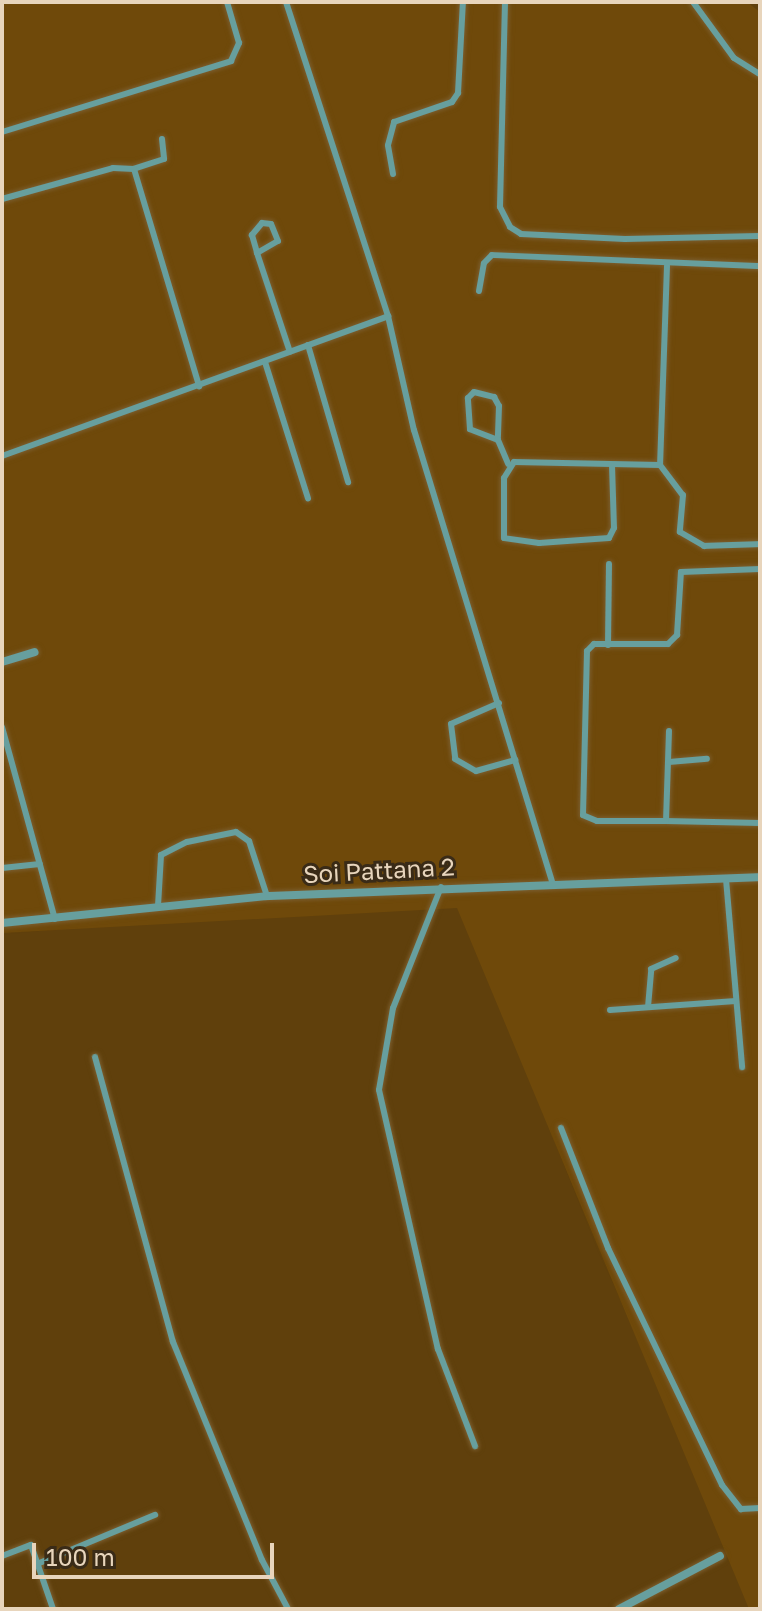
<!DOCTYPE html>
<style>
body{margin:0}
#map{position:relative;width:762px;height:1611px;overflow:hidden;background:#60400c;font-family:"Golos Text",sans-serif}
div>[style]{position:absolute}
.built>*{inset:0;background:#6f490a}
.roads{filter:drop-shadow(0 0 2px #7b5e2f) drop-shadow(0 0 2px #7b5e2f)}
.service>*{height:6px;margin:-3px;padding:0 3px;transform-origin:3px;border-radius:3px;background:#679f9e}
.minor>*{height:8px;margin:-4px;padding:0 4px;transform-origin:4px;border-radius:4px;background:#679f9e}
span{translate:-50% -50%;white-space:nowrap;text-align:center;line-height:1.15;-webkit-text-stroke:6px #3a2b17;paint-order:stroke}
.street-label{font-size:24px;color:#e8d5bc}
.frame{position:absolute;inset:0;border:4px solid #e8d5bc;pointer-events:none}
.scale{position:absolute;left:32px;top:1543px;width:242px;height:36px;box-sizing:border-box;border:4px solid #e8d5bc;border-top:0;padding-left:10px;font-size:24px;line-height:28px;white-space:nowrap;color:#e8d5bc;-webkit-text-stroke:6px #3a2b17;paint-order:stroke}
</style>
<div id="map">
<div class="built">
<i style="clip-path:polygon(2px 2px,747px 2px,760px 12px,760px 1609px,749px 1609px,457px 908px,2px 933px)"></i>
</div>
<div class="roads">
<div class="service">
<i style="left:286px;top:2px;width:330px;rotate:72deg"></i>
<i style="left:388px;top:316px;width:117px;rotate:77.2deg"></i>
<i style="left:414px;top:430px;width:472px;rotate:73deg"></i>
<i style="left:505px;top:2px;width:205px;rotate:91.4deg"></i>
<i style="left:500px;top:207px;width:22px;rotate:63deg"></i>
<i style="left:510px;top:227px;width:13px;rotate:32deg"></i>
<i style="left:521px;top:234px;width:104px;rotate:2.8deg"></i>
<i style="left:625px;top:239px;width:135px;rotate:-1.3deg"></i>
<i style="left:693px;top:2px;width:69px;rotate:53.8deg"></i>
<i style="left:734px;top:58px;width:31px;rotate:32deg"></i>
<i style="left:2px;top:132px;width:240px;rotate:-17.2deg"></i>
<i style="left:231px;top:61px;width:20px;rotate:-66deg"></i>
<i style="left:239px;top:43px;width:43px;rotate:-106.3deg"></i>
<i style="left:162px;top:139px;width:20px;rotate:84deg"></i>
<i style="left:164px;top:159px;width:32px;rotate:162deg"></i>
<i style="left:134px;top:169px;width:227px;rotate:73.3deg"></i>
<i style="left:393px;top:174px;width:29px;rotate:-100deg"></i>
<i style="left:388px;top:145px;width:24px;rotate:-75deg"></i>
<i style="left:394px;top:122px;width:61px;rotate:-19deg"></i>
<i style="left:452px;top:102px;width:11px;rotate:-56deg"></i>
<i style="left:458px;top:93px;width:91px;rotate:-86.9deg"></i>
<i style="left:2px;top:199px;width:115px;rotate:-15.6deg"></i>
<i style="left:113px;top:168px;width:21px;rotate:3deg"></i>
<i style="left:257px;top:253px;width:24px;rotate:-30deg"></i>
<i style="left:278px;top:241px;width:18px;rotate:-112deg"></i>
<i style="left:271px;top:224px;width:9px;rotate:-174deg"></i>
<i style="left:262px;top:223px;width:16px;rotate:130deg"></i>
<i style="left:252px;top:235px;width:19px;rotate:74deg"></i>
<i style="left:257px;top:253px;width:104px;rotate:71.6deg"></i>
<i style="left:667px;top:266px;width:199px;rotate:92deg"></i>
<i style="left:660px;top:465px;width:38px;rotate:53deg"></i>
<i style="left:683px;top:495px;width:37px;rotate:95deg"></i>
<i style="left:680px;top:532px;width:28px;rotate:30deg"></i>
<i style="left:704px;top:546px;width:56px;rotate:-2deg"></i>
<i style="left:479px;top:291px;width:28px;rotate:-80deg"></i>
<i style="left:484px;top:263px;width:11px;rotate:-45deg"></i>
<i style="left:492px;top:255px;width:268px;rotate:2.4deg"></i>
<i style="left:308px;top:345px;width:143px;rotate:73.7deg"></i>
<i style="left:265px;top:362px;width:143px;rotate:72.5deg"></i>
<i style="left:498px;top:440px;width:30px;rotate:-159deg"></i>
<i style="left:470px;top:429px;width:31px;rotate:-94deg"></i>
<i style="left:468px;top:398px;width:8px;rotate:-45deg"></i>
<i style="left:474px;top:392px;width:21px;rotate:14deg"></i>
<i style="left:494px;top:397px;width:10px;rotate:61deg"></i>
<i style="left:499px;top:406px;width:34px;rotate:92deg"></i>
<i style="left:498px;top:440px;width:26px;rotate:67deg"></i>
<i style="left:2px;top:456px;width:411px;rotate:-19.9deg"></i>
<i style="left:612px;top:465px;width:63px;rotate:88.2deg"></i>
<i style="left:614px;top:528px;width:11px;rotate:117deg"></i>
<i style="left:609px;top:538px;width:70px;rotate:175.9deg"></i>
<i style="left:539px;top:543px;width:35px;rotate:-172deg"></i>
<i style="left:504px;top:538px;width:60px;rotate:-90deg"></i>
<i style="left:504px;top:478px;width:19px;rotate:-58deg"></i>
<i style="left:514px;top:462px;width:146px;rotate:1.2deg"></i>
<i style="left:608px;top:645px;width:81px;rotate:-89.3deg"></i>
<i style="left:499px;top:703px;width:52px;rotate:156.4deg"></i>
<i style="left:451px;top:724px;width:35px;rotate:83deg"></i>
<i style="left:455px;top:759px;width:24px;rotate:30deg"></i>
<i style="left:476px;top:771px;width:41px;rotate:-15.8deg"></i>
<i style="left:2px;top:727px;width:199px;rotate:74.6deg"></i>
<i style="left:669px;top:731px;width:90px;rotate:91.9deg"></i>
<i style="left:666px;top:821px;width:94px;rotate:1.2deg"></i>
<i style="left:669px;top:762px;width:38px;rotate:-5deg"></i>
<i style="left:666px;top:821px;width:69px;rotate:180deg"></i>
<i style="left:597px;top:821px;width:15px;rotate:-157deg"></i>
<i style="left:583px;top:815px;width:164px;rotate:-88.6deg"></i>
<i style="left:587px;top:651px;width:10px;rotate:-45deg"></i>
<i style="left:594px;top:644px;width:74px"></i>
<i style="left:668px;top:644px;width:13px;rotate:-45deg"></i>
<i style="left:677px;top:635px;width:63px;rotate:-86.4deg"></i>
<i style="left:681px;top:572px;width:79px;rotate:-2.2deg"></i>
<i style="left:2px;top:868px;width:38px;rotate:-6deg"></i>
<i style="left:726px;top:879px;width:189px;rotate:85.1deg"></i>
<i style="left:441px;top:887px;width:130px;rotate:111.6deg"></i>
<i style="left:393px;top:1008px;width:83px;rotate:99.7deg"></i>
<i style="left:379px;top:1090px;width:266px;rotate:77.2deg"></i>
<i style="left:438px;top:1349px;width:104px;rotate:69.1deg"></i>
<i style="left:158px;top:906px;width:51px;rotate:-86.6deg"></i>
<i style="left:161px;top:855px;width:29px;rotate:-27deg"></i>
<i style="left:187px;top:842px;width:50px;rotate:-11.5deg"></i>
<i style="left:236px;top:832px;width:16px;rotate:35deg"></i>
<i style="left:249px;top:841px;width:58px;rotate:71.9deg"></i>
<i style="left:648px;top:1007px;width:38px;rotate:-85deg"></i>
<i style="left:651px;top:969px;width:27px;rotate:-24deg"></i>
<i style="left:610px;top:1010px;width:126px;rotate:-4.1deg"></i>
<i style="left:95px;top:1057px;width:295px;rotate:74.7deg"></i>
<i style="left:173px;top:1342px;width:235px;rotate:67.8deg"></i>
<i style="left:262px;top:1560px;width:55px;rotate:62deg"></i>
<i style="left:561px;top:1128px;width:129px;rotate:68.6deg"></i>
<i style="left:608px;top:1248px;width:263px;rotate:64.3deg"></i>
<i style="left:722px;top:1485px;width:31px;rotate:52deg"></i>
<i style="left:741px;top:1509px;width:19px;rotate:-3deg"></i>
<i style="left:2px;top:1556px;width:31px;rotate:-21deg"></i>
<i style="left:31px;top:1545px;width:68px;rotate:71deg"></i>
<i style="left:37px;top:1564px;width:128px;rotate:-22.6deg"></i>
</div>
<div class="minor">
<i style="left:2px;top:662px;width:34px;rotate:-17deg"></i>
<i style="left:2px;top:923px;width:266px;rotate:-5.8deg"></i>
<i style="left:267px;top:896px;width:493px;rotate:-2.2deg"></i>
<i style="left:619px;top:1609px;width:114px;rotate:-27.7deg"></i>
</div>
</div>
<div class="street-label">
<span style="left:379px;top:870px;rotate:-3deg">Soi Pattana 2</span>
</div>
<div class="frame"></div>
<div class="scale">100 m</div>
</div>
